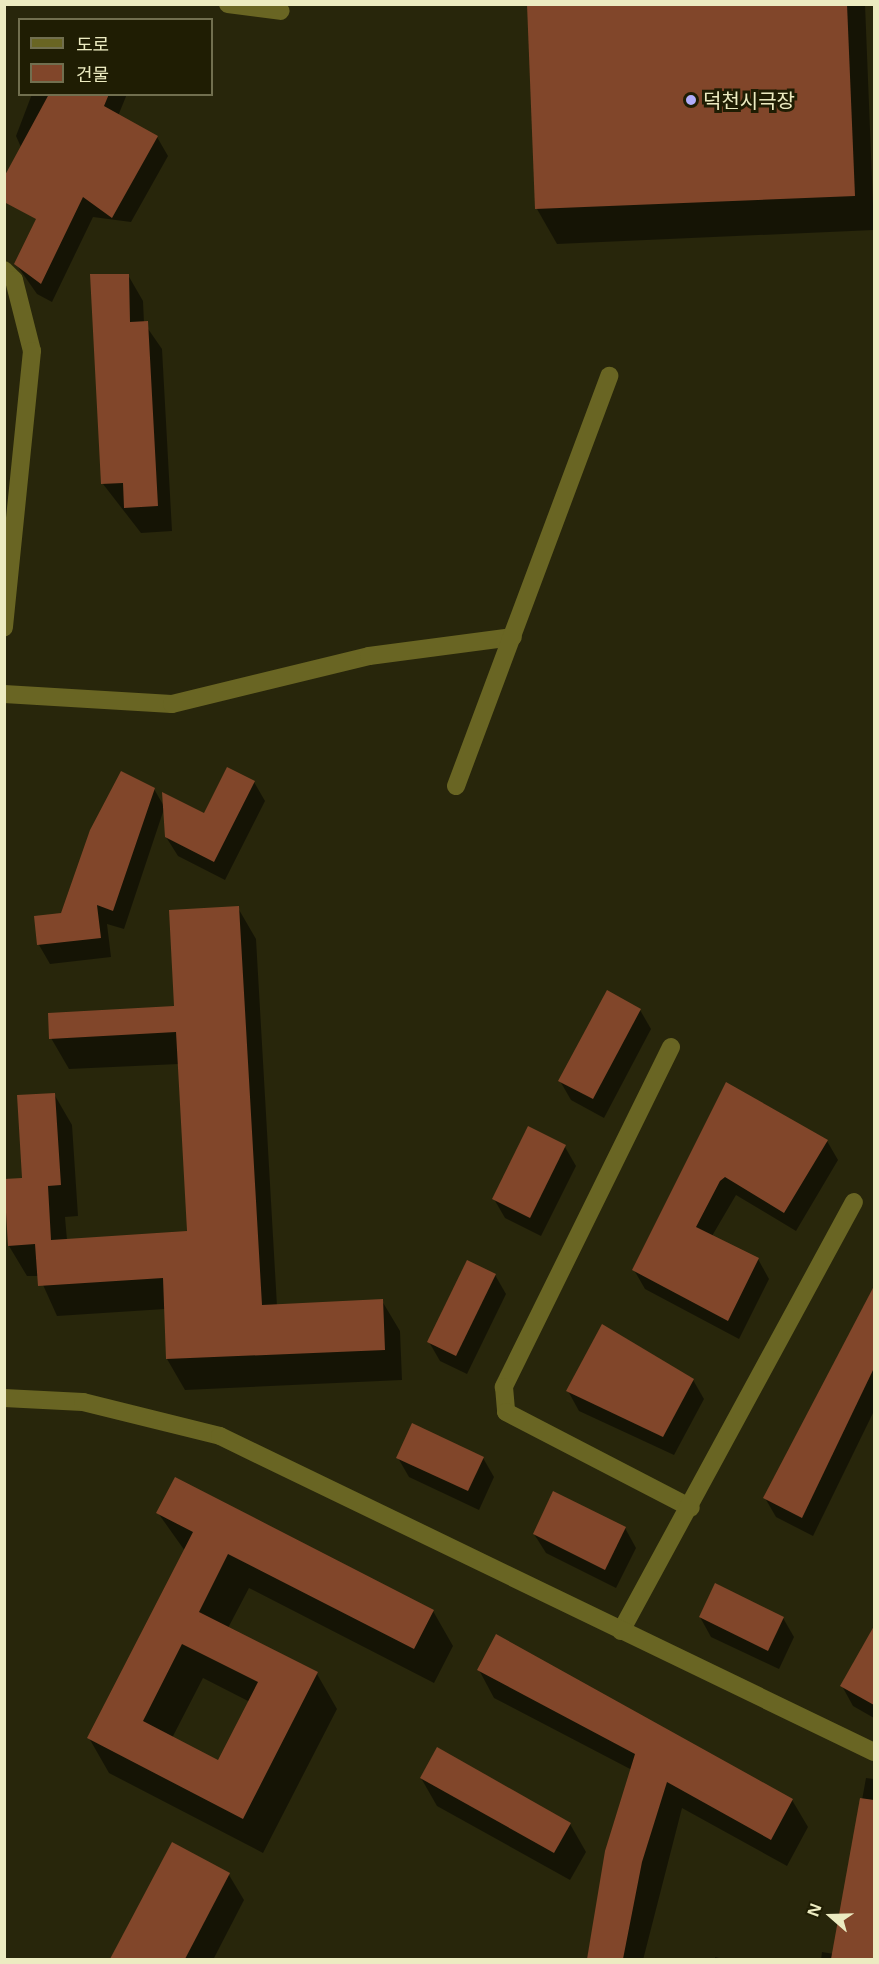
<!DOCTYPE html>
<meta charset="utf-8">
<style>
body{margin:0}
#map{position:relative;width:879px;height:1964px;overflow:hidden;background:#28260b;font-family:"Noto Sans","Noto Sans KR",sans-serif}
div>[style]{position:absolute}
.shadow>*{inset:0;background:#0007}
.building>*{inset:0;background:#81462a}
.minor>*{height:18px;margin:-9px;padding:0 9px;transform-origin:9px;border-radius:9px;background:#696523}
.tertiary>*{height:18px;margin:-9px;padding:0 9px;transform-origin:9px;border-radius:9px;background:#696523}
.dots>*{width:16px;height:16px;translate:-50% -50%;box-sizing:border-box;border:3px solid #1f1d03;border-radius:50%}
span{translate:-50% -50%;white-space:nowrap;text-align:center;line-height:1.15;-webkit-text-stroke:6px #1f1d03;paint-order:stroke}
.poi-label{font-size:20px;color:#ecebc1}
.left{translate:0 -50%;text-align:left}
.frame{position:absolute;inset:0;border:6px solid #ecebc1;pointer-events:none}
.legend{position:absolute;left:18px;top:18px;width:195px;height:78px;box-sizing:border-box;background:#1f1d03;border:2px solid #716f4f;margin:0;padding:8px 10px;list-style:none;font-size:18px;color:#ecebc1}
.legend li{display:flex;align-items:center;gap:12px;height:30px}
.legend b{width:30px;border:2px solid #716f4f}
.north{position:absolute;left:801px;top:1886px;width:60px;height:60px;-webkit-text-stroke:4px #1f1d03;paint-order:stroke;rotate:290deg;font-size:16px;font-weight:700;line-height:24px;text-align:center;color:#ecebc1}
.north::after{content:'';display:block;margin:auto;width:21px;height:27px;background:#ecebc1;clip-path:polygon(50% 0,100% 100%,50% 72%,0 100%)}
</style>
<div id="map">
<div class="shadow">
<i style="clip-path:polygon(528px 4px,865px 4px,874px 230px,557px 244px,537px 209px)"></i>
<i style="clip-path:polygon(32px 94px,127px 94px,118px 116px,157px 137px,168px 156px,131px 222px,93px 217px,52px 302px,37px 294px,16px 264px,62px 239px,16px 136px)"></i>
<i style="clip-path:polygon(128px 275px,143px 301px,144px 323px,162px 349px,172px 531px,141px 533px,103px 484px)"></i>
<i style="clip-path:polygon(254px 782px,265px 801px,225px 880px,178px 856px,166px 837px,164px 809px,124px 929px,107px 924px,111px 957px,50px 964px,39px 945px,154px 789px,165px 808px,205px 815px)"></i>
<i style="clip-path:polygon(238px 908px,256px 939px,277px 1306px,382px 1301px,400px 1331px,402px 1380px,185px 1390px,167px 1359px,165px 1309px,57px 1316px,39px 1276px,27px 1276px,9px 1246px,23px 1179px,54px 1094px,72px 1125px,78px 1216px,65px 1217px,67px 1240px,188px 1233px,179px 1064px,69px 1069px,51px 1038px,176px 1008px)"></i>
<i style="clip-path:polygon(640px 1010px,651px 1029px,604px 1118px,571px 1100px,560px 1081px)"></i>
<i style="clip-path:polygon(727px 1084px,827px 1141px,838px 1160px,796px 1231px,736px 1195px,712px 1236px,758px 1259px,769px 1279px,739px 1339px,645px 1289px,634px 1270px)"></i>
<i style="clip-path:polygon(565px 1147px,576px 1166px,541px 1236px,505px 1218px,494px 1199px)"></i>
<i style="clip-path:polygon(495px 1275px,506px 1294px,467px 1374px,440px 1361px,429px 1342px)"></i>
<i style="clip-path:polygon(862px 1313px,874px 1319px,874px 1411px,813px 1536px,776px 1517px,765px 1498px)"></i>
<i style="clip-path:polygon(693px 1380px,704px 1399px,674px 1455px,579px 1411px,568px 1391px)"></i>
<i style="clip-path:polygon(398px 1458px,483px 1458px,494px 1477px,479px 1510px,409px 1477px)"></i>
<i style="clip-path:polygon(evenodd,158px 1513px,433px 1611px,453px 1646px,434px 1683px,249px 1588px,228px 1628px,317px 1674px,337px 1709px,263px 1853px,109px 1773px,89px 1738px,185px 1551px,158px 1513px,203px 1678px,250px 1702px,219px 1762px,172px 1738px,203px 1678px)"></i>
<i style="clip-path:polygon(625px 1528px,636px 1548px,616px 1588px,546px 1553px,534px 1534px)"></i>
<i style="clip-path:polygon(700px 1617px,783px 1618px,794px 1637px,779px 1669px,711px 1637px)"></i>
<i style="clip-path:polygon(858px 1658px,874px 1667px,874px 1718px,853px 1706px,842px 1686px)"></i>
<i style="clip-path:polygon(479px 1670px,792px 1800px,808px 1827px,787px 1866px,682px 1808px,643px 1960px,587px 1960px,607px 1851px,632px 1770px,494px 1698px)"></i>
<i style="clip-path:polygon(421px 1778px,570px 1824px,586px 1852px,570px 1880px,437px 1806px)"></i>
<i style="clip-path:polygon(866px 1778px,874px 1779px,874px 1960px,821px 1960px,822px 1952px,834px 1954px)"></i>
<i style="clip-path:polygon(172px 1844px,229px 1875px,244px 1900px,213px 1960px,113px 1960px)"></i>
<i style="clip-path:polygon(715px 1957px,728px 1960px,715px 1960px)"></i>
</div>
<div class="building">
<i style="clip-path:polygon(527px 4px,847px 4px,855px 196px,535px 209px)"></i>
<i style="clip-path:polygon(49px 94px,109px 94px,104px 106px,158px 136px,112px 218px,83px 197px,41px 284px,14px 264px,36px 219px,4px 202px,4px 177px)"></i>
<i style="clip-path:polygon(90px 274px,129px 274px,130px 322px,148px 321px,158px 506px,124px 508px,123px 483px,101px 484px)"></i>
<i style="clip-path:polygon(227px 767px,255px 781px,214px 862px,165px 837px,162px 792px,204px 813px)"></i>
<i style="clip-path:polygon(121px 771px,155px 788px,113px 911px,97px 905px,101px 938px,37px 945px,34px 916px,61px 913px,90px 830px)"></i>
<i style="clip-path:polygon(239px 906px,262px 1305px,383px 1299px,385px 1350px,166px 1359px,163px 1278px,38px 1286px,35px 1244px,8px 1246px,4px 1179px,22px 1178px,17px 1095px,55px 1093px,61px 1185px,48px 1186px,51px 1240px,187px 1231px,176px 1032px,49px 1039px,48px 1013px,174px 1006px,169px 910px)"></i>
<i style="clip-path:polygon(607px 990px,641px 1009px,593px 1099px,558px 1081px)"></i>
<i style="clip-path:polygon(726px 1082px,828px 1140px,784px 1213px,725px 1177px,720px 1181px,696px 1227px,759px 1258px,728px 1321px,632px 1270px)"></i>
<i style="clip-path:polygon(528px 1126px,566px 1145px,530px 1218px,492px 1199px)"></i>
<i style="clip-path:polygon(467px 1260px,496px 1274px,456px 1356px,427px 1342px)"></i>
<i style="clip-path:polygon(874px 1286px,874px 1368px,802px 1518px,763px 1498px)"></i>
<i style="clip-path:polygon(602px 1324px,694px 1379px,663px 1437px,566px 1391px)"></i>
<i style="clip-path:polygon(412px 1423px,484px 1457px,468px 1491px,396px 1458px)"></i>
<i style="clip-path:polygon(evenodd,175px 1477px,434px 1610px,414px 1649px,228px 1554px,199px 1612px,318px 1672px,243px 1819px,87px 1738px,193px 1532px,156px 1513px,175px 1477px,182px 1644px,258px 1682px,218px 1760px,143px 1721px,182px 1644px)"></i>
<i style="clip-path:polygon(553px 1491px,626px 1527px,605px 1570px,533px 1534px)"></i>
<i style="clip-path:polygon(715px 1583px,784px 1617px,768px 1651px,699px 1617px)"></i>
<i style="clip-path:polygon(874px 1626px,874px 1705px,840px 1686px)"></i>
<i style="clip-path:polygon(496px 1634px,793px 1799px,771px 1840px,667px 1782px,642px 1862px,623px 1959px,587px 1959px,605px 1851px,635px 1754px,477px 1670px)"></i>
<i style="clip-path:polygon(437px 1747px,571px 1823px,554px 1853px,420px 1778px)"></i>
<i style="clip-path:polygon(860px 1798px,874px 1800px,874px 1959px,831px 1959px)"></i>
<i style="clip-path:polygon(172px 1842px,230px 1873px,185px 1959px,110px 1959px)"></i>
</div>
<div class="minor">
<i style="left:228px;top:4px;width:53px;rotate:7.5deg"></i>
<i style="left:4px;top:270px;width:14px;rotate:45deg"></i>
<i style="left:14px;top:280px;width:73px;rotate:75.8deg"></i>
<i style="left:32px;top:351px;width:278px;rotate:95.8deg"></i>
<i style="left:4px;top:694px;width:168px;rotate:3.4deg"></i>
<i style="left:172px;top:704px;width:203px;rotate:-13.7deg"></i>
<i style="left:369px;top:656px;width:145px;rotate:-7.5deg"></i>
<i style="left:456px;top:786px;width:438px;rotate:-69.5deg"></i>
<i style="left:671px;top:1047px;width:379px;rotate:116.2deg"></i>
<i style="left:504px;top:1387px;width:25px;rotate:85deg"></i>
<i style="left:506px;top:1412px;width:208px;rotate:27.4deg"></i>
<i style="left:621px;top:1631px;width:488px;rotate:-61.5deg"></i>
</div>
<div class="tertiary">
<i style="left:4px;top:1398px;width:79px;rotate:2.9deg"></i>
<i style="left:83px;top:1402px;width:141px;rotate:13.9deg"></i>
<i style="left:220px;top:1436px;width:726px;rotate:25.79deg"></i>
</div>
<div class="dots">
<i style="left:691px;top:100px;background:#b1adfa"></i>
</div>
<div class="poi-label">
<span class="left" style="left:703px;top:100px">덕천시극장</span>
</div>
<div class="frame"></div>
<ul class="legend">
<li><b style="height:8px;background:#696523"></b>도로</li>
<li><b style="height:16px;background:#81462a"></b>건물</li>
</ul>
<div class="north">N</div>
</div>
